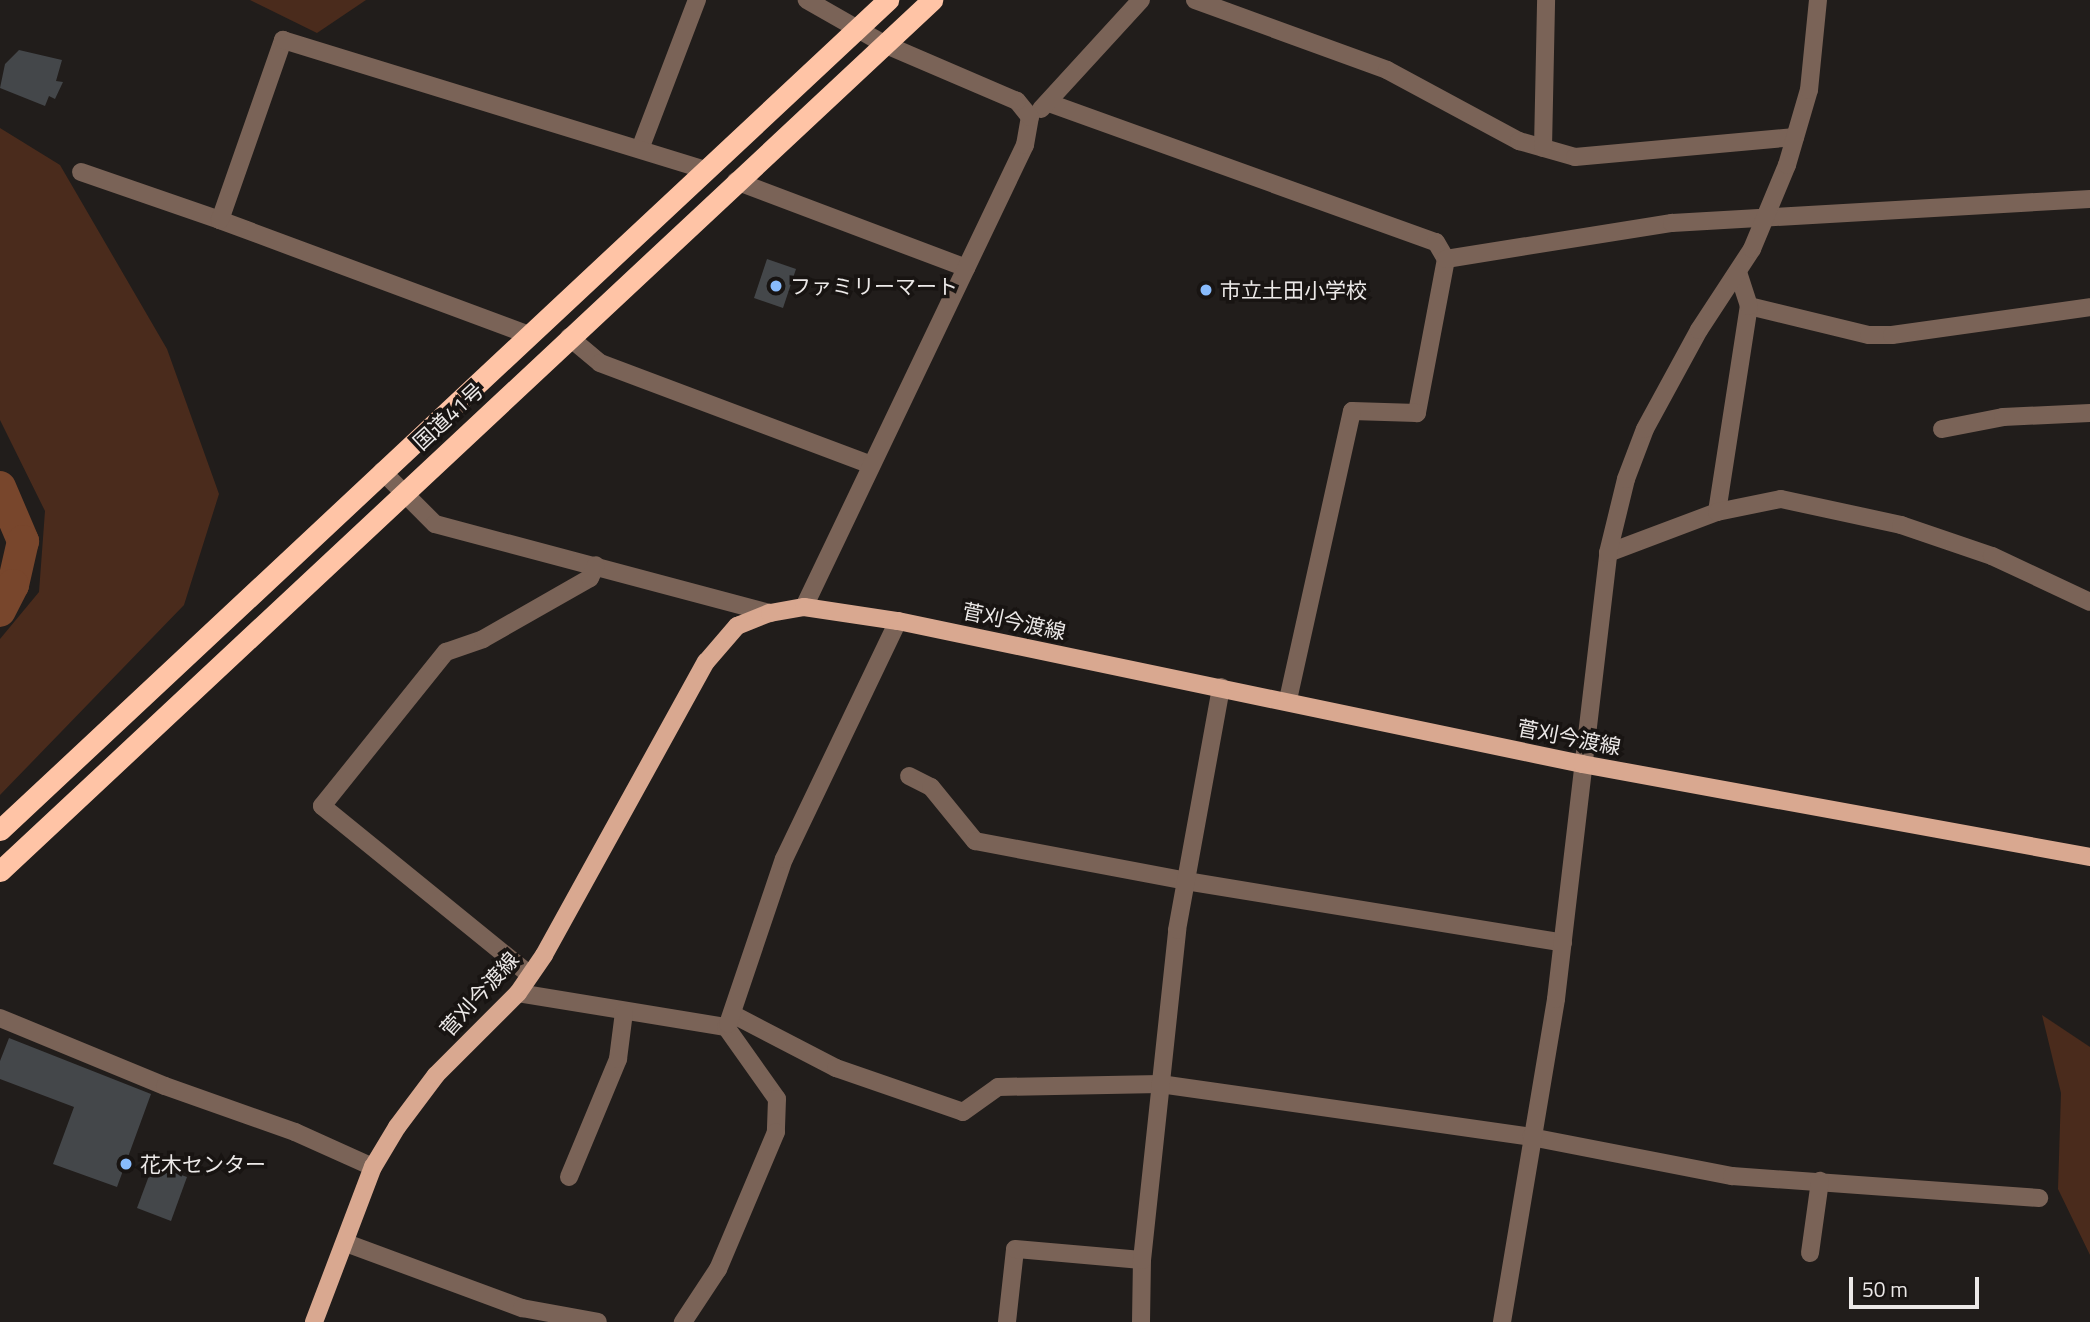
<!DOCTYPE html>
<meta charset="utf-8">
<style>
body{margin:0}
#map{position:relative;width:2090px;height:1322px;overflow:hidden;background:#211d1b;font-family:"Titillium Web","Noto Sans JP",sans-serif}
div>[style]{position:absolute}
.green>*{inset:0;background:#4a2b1c}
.river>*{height:32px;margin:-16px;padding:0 16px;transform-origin:16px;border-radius:16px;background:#78462c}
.building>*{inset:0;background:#44474a}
.minor>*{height:18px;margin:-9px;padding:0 9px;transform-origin:9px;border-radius:9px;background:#7a6357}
.major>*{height:18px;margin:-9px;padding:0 9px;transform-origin:9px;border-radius:9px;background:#d9a890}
.highway>*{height:21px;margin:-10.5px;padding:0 10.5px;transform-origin:10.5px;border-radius:10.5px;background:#ffc4a6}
.dots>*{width:19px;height:19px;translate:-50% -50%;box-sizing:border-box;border:4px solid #181412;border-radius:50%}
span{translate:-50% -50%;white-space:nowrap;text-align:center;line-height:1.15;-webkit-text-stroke:7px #181412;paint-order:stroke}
.poi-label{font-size:21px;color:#ece9e8}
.left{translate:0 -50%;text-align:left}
.street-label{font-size:21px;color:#ece9e8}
.scale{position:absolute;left:1849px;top:1277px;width:130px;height:32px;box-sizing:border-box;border:4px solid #ece9e8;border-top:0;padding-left:9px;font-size:21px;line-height:24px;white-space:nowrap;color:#ece9e8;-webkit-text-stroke:5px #181412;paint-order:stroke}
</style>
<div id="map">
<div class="green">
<i style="clip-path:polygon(250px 0,366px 0,317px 33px)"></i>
<i style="clip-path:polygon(0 128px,60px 165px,167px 349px,219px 494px,184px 605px,0 795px,0 639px,39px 592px,45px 511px,0 420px)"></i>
<i style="clip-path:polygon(2042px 1015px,2090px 1047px,2090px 1255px,2058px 1189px,2061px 1093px)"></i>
</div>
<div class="river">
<i style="left:0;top:487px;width:59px;rotate:66.9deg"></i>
<i style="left:23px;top:541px;width:45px;rotate:102.8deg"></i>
<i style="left:13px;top:585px;width:29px;rotate:117deg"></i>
</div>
<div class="building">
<i style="clip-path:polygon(19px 50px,62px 60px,56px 81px,63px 82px,55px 99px,49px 96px,45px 106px,0 88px,5px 64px)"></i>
<i style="clip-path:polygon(767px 259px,796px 269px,783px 308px,754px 298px)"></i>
<i style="clip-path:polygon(9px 1038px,151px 1094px,117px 1187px,53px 1164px,74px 1107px,0 1079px,0 1061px)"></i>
<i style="clip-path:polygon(153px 1165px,187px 1177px,171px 1221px,137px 1208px)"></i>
</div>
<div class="minor">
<i style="left:1195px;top:0;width:204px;rotate:20deg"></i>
<i style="left:1387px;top:70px;width:150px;rotate:28.3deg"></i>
<i style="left:1519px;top:141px;width:58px;rotate:15.9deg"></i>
<i style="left:1575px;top:157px;width:221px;rotate:-5.2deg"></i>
<i style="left:1049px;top:103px;width:411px;rotate:19.8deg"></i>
<i style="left:1436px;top:242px;width:20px;rotate:60deg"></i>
<i style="left:1446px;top:259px;width:157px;rotate:100.7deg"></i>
<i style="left:1417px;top:413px;width:65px;rotate:-178.2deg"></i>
<i style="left:1352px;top:411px;width:295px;rotate:102.5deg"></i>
<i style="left:1041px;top:109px;width:148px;rotate:-47.5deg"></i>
<i style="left:1543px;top:148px;width:148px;rotate:-88.8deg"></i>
<i style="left:640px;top:149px;width:160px;rotate:-69.1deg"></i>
<i style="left:81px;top:172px;width:147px;rotate:19.1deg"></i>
<i style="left:736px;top:181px;width:246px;rotate:20.7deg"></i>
<i style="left:1446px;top:259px;width:229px;rotate:-9.1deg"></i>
<i style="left:1672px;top:223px;width:419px;rotate:-3.3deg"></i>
<i style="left:1749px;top:306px;width:123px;rotate:13.6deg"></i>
<i style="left:1869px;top:335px;width:23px"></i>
<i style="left:1892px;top:335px;width:200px;rotate:-8deg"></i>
<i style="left:529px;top:335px;width:330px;rotate:-159.6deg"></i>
<i style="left:220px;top:220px;width:191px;rotate:-70.7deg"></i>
<i style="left:283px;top:40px;width:443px;rotate:17.1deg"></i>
<i style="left:569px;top:337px;width:40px;rotate:40deg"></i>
<i style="left:600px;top:363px;width:290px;rotate:20.6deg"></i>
<i style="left:1942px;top:429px;width:62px;rotate:-11.1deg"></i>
<i style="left:2003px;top:417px;width:87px;rotate:-2.6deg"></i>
<i style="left:382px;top:471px;width:75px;rotate:45deg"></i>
<i style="left:435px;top:524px;width:347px;rotate:14.9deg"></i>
<i style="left:1717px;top:512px;width:208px;rotate:-81.2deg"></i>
<i style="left:1749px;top:306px;width:36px;rotate:-108deg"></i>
<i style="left:1608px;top:553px;width:116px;rotate:-20.6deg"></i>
<i style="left:1717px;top:512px;width:65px;rotate:-11.5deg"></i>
<i style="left:1781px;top:499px;width:123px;rotate:12.2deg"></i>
<i style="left:1901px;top:525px;width:96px;rotate:18.8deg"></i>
<i style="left:1992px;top:556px;width:108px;rotate:25.1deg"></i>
<i style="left:804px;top:607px;width:512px;rotate:-64.44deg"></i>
<i style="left:1025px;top:145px;width:28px;rotate:-80deg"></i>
<i style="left:1030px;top:117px;width:21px;rotate:-129deg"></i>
<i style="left:1017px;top:101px;width:145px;rotate:-156.8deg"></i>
<i style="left:884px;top:44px;width:89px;rotate:-150.3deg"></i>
<i style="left:909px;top:776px;width:25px;rotate:27deg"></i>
<i style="left:931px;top:787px;width:70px;rotate:50.8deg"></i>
<i style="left:975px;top:841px;width:215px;rotate:10.7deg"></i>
<i style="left:1186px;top:881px;width:382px;rotate:9.3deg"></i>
<i style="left:530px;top:975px;width:268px;rotate:-140.9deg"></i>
<i style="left:322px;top:806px;width:198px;rotate:-51.2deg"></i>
<i style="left:446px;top:652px;width:39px;rotate:-19deg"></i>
<i style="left:483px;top:639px;width:123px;rotate:-29.7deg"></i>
<i style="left:590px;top:578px;width:14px;rotate:-65deg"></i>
<i style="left:518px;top:993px;width:211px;rotate:9.3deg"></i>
<i style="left:726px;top:1027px;width:88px;rotate:54.7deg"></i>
<i style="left:777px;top:1099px;width:33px;rotate:92deg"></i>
<i style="left:776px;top:1132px;width:149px;rotate:112.9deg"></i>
<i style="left:718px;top:1269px;width:64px;rotate:123.4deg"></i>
<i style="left:734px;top:1015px;width:115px;rotate:27.5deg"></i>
<i style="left:836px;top:1068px;width:134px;rotate:19.1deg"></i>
<i style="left:963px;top:1112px;width:43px;rotate:-35.5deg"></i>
<i style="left:998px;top:1087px;width:162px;rotate:-1.1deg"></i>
<i style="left:1160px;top:1084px;width:375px;rotate:8.1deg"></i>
<i style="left:1531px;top:1137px;width:205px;rotate:11deg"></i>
<i style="left:1732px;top:1176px;width:308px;rotate:4.1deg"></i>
<i style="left:0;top:1018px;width:178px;rotate:22.4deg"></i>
<i style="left:165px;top:1086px;width:138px;rotate:19.5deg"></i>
<i style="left:295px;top:1132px;width:85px;rotate:24.2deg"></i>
<i style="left:728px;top:1024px;width:174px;rotate:-71.3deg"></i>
<i style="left:784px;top:859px;width:264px;rotate:-64.4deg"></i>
<i style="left:569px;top:1177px;width:128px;rotate:-67.4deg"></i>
<i style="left:618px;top:1059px;width:47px;rotate:-82.7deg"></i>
<i style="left:346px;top:1243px;width:188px;rotate:20.3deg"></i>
<i style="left:522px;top:1308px;width:77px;rotate:10.4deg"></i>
<i style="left:1810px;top:1253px;width:73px;rotate:-82.1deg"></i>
<i style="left:1007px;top:1322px;width:73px;rotate:-83.7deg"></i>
<i style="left:1015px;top:1249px;width:127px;rotate:5deg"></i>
<i style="left:1141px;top:1322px;width:62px;rotate:-89.1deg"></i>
<i style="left:1142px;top:1260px;width:332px;rotate:-83.9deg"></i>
<i style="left:1177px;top:930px;width:247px;rotate:-79.7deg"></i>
<i style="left:1502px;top:1322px;width:327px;rotate:-80.5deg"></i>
<i style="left:1556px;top:999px;width:449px;rotate:-83.3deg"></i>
<i style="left:1608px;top:553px;width:76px;rotate:-76.3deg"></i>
<i style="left:1626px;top:479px;width:53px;rotate:-69.2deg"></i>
<i style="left:1645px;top:429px;width:113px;rotate:-61.4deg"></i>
<i style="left:1699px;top:330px;width:97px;rotate:-56.8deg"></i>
<i style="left:1752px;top:249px;width:91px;rotate:-67.4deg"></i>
<i style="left:1787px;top:165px;width:78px;rotate:-73.7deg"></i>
<i style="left:1809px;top:90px;width:90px;rotate:-84.3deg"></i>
</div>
<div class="major">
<i style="left:314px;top:1322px;width:166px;rotate:-69.2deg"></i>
<i style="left:373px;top:1167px;width:47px;rotate:-59deg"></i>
<i style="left:397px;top:1127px;width:65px;rotate:-53.1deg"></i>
<i style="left:436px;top:1075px;width:116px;rotate:-45deg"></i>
<i style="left:518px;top:993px;width:46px;rotate:-55.6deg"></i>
<i style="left:544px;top:955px;width:335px;rotate:-61.1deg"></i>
<i style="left:706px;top:662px;width:48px;rotate:-49.3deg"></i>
<i style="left:737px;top:626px;width:35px;rotate:-22deg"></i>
<i style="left:770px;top:613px;width:35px;rotate:-10deg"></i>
<i style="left:804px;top:607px;width:95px;rotate:8.5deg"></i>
<i style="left:898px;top:621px;width:699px;rotate:11.81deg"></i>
<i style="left:1582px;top:764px;width:516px;rotate:10.37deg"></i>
</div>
<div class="highway">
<i style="left:0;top:830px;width:1216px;rotate:-43.07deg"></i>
<i style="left:0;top:871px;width:1276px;rotate:-43.06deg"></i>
</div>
<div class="dots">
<i style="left:776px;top:286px;background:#88bbfc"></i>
<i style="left:1206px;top:290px;background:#88bbfc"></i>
<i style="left:126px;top:1164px;background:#88bbfc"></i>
</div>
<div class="poi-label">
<span class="left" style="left:790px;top:286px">ファミリーマート</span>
<span class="left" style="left:1220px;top:290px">市立土田小学校</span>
<span class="left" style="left:140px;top:1164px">花木センター</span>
</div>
<div class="street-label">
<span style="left:448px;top:416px;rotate:-43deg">国道41号</span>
<span style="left:1014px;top:621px;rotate:12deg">菅刈今渡線</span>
<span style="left:1569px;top:737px;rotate:11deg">菅刈今渡線</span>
<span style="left:479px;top:994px;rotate:-48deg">菅刈今渡線</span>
</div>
<div class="scale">50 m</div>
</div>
